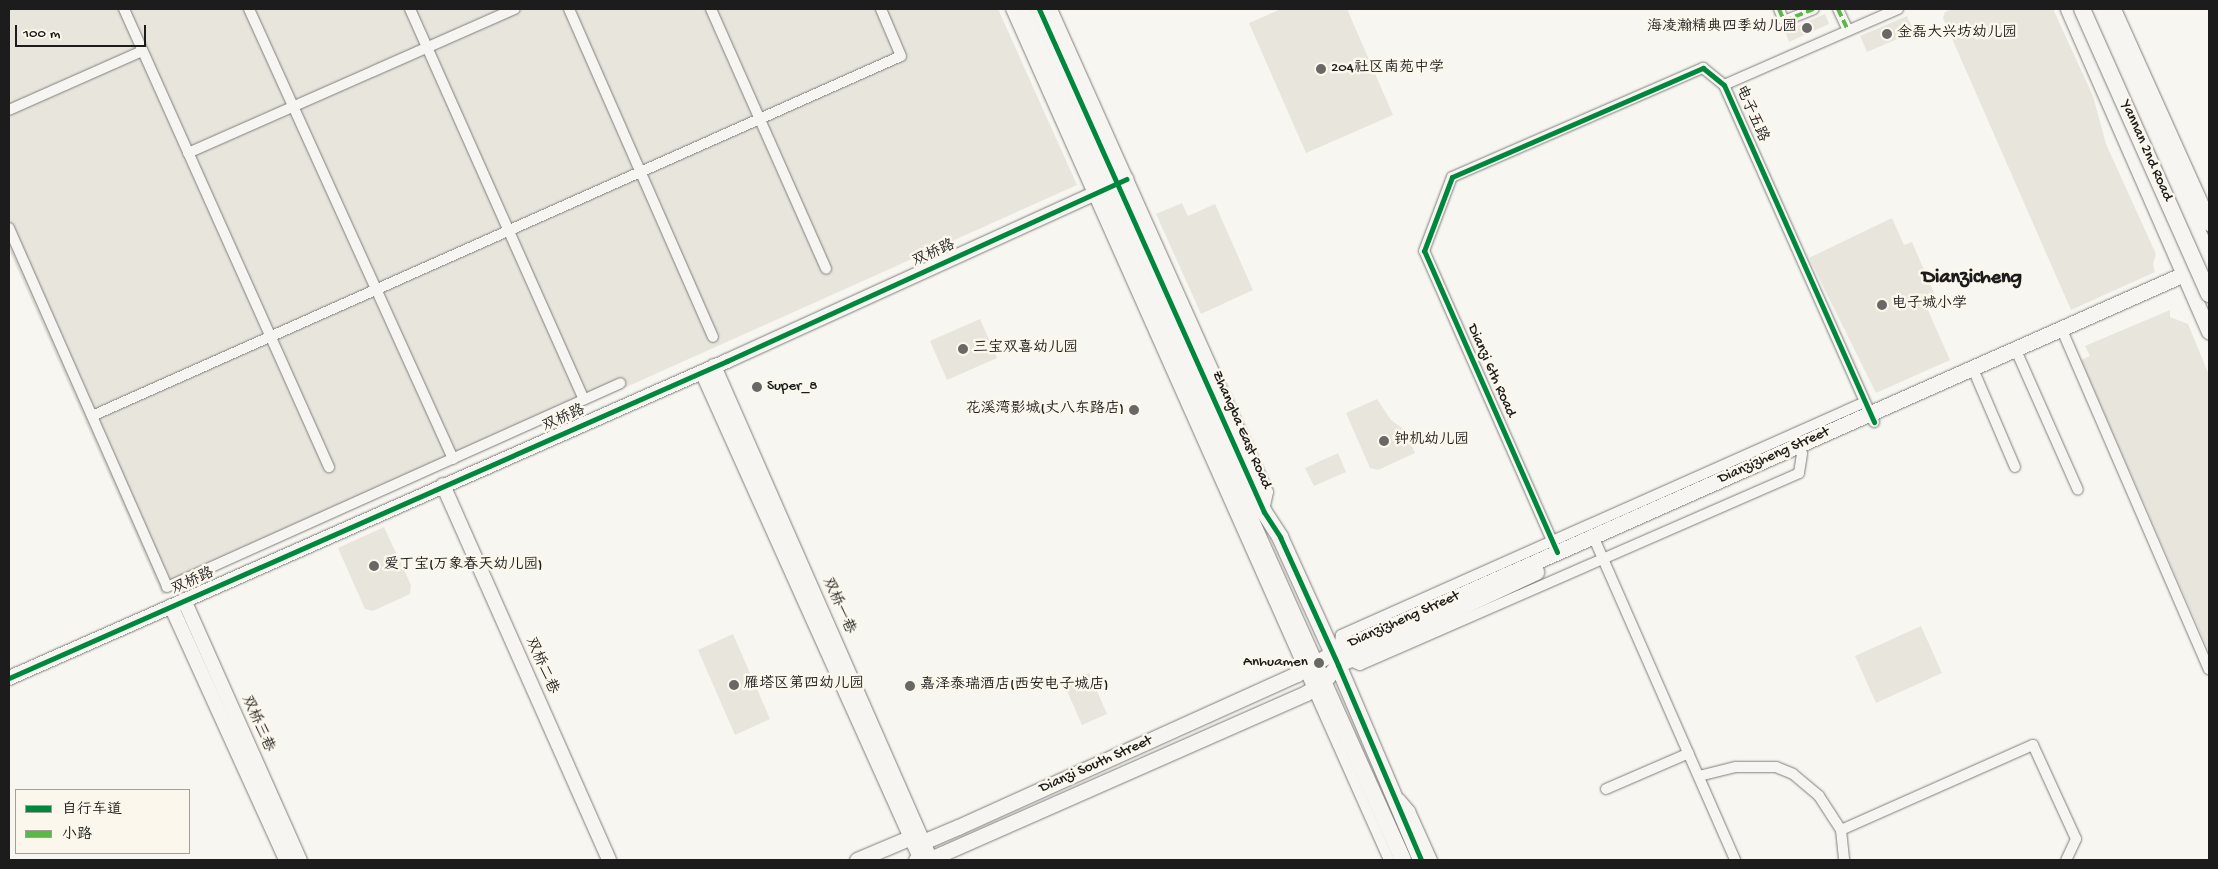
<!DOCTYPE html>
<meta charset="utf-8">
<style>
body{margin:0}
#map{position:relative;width:2218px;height:869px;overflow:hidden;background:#f8f6f0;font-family:"Gochi Hand","LXGW WenKai TC",sans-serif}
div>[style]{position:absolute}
.built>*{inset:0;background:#e8e5dd}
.roads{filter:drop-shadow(0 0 1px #7f7e7b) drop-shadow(0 0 1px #7f7e7b)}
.minor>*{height:10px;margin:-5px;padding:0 5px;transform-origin:5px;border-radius:5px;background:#f6f5f1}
.tertiary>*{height:14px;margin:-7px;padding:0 7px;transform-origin:7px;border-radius:7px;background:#f6f5f1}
.secondary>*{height:15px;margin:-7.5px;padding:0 7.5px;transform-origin:7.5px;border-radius:7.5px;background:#f6f5f1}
.primary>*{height:16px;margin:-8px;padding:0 8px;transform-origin:8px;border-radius:8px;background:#f6f5f1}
.bridges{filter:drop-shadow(0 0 1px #7f7e7b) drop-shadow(0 0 1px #7f7e7b)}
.primary-bridge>*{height:16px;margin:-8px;padding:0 8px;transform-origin:8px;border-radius:8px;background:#f6f5f1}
.quiet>*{height:4px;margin-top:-2px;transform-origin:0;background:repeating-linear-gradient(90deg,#58b947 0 8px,transparent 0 12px)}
.cycleway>*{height:5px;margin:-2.5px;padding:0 2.5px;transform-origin:2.5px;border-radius:2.5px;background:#00873e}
.dots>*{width:14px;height:14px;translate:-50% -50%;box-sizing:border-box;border:2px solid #fbf7ec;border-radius:50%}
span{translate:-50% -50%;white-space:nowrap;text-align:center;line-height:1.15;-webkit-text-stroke:5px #fbf7ec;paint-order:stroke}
.poi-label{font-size:15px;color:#1c1c1c}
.right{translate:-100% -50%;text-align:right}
.left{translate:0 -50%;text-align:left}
.street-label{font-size:15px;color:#1c1c1c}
.district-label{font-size:20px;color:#1c1c1c;font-weight:700}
.frame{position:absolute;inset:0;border:10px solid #1c1c1c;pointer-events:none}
.legend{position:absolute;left:15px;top:789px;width:175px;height:65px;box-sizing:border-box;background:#fbf7ec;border:1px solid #a29f99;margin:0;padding:6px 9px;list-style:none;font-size:15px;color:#1c1c1c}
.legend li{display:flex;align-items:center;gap:10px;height:25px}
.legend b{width:25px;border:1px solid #a29f99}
.scale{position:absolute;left:15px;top:25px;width:131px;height:22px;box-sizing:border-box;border:2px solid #1c1c1c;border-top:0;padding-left:6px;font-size:15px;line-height:18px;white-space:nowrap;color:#1c1c1c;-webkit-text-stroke:4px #fbf7ec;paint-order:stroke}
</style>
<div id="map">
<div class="built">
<i style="clip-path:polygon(9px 9px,998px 9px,1077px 185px,162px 595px,9px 250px)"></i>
<i style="clip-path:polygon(1281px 9px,1347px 9px,1393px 115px,1306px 153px,1249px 23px)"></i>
<i style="clip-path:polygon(1952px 9px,2053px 9px,2093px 96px,2106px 144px,2156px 254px,2153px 264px,2155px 272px,2071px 310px,1943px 18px,1945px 12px)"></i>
<i style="clip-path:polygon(1825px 14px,1829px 24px,1789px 42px,1785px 31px)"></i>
<i style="clip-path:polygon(1907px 16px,1914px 32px,1867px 52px,1860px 36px)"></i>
<i style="clip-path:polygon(1182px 203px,1188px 216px,1215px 204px,1253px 290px,1201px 314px,1156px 214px)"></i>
<i style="clip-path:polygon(1892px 218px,1904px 245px,1912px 242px,1938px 302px,1927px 308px,1950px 360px,1876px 393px,1809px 258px)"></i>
<i style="clip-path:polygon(2170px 310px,2170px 317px,2188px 324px,2209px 375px,2209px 652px,2081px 360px,2090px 356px,2085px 346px)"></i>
<i style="clip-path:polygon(980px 319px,997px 358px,947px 380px,930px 341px)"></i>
<i style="clip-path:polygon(1377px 399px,1391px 420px,1405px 430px,1415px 453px,1378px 470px,1370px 468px,1346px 413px)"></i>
<i style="clip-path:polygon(1338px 453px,1346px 472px,1314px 486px,1305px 468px)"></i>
<i style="clip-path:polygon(384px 527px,411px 585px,410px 594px,373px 611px,365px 609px,338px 548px)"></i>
<i style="clip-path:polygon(1921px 626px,1942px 673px,1876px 703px,1855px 656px)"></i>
<i style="clip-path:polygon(733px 634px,770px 719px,735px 735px,698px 650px)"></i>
<i style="clip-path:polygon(1089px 673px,1107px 714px,1082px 725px,1064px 684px)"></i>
</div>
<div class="roads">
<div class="minor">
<i style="left:124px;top:9px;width:502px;rotate:65.89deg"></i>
<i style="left:249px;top:9px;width:494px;rotate:65.6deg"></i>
<i style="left:410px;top:9px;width:427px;rotate:66deg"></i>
<i style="left:569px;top:9px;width:358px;rotate:66.3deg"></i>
<i style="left:711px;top:9px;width:284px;rotate:66.1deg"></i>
<i style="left:1011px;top:9px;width:931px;rotate:66.05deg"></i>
<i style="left:1052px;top:9px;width:529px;rotate:65.91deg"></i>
<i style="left:1268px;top:492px;width:19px;rotate:102deg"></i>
<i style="left:1779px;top:9px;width:13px;rotate:67deg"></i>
<i style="left:1784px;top:21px;width:32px;rotate:-22deg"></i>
<i style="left:1838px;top:9px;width:23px;rotate:65deg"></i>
<i style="left:1724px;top:85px;width:190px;rotate:-23.6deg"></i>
<i style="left:9px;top:110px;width:145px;rotate:-23.9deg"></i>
<i style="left:188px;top:153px;width:357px;rotate:-23.8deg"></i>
<i style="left:9px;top:228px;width:392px;rotate:66.2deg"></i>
<i style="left:167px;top:587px;width:497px;rotate:-24.2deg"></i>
<i style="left:2065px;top:337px;width:362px;rotate:66.6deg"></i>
<i style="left:2019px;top:357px;width:145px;rotate:66.1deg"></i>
<i style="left:1976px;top:376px;width:99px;rotate:66.8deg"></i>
<i style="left:92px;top:416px;width:885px;rotate:-23.99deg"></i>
<i style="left:901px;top:56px;width:51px;rotate:-113.1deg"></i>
<i style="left:1593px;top:536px;width:354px;rotate:66.3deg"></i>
<i style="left:1557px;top:552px;width:329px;rotate:-113.8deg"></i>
<i style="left:1424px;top:251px;width:79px;rotate:-69.3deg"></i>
<i style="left:1452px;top:177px;width:274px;rotate:-23.5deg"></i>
<i style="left:1703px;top:68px;width:27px;rotate:39deg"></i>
<i style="left:1724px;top:85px;width:369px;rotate:66deg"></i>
<i style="left:1339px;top:649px;width:14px;rotate:-82deg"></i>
<i style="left:1341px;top:635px;width:573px;rotate:-23.97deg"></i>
<i style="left:1348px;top:660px;width:13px;rotate:23deg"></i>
<i style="left:1360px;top:665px;width:479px;rotate:-23.6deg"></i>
<i style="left:1799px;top:473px;width:20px;rotate:-81deg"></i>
<i style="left:1699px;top:776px;width:38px;rotate:-14deg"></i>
<i style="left:1736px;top:767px;width:40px"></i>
<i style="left:1776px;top:767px;width:18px;rotate:22deg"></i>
<i style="left:1793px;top:774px;width:34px;rotate:40deg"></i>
<i style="left:1819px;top:796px;width:40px;rotate:57.1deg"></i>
<i style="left:1841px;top:830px;width:30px;rotate:84deg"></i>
<i style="left:1606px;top:789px;width:90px;rotate:-23.4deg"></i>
<i style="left:1400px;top:799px;width:16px;rotate:50deg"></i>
<i style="left:1410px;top:811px;width:54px;rotate:65.8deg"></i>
<i style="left:1841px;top:830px;width:210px;rotate:-23.9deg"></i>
<i style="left:2033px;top:745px;width:103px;rotate:65.4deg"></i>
<i style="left:2076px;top:839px;width:23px;rotate:115deg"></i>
</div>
<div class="tertiary">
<i style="left:714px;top:366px;width:540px;rotate:66.29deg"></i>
<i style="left:702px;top:372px;width:535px;rotate:65.83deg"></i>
<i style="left:443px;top:485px;width:410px;rotate:66.1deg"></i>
<i style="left:184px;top:600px;width:285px;rotate:66deg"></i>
<i style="left:171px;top:606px;width:279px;rotate:65.6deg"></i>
<i style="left:9px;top:678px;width:785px;rotate:-23.82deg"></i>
<i style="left:727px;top:361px;width:439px;rotate:-24.5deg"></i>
</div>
<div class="secondary">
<i style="left:2068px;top:9px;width:352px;rotate:66.4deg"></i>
<i style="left:2113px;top:9px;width:235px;rotate:65.8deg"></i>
<i style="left:857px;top:860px;width:56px;rotate:-22.9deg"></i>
<i style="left:909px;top:838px;width:16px;rotate:11deg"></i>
<i style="left:925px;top:841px;width:36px;rotate:-23deg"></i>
<i style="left:958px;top:827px;width:372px;rotate:-24.3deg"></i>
<i style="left:1297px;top:674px;width:49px;rotate:-30.8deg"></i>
<i style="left:1339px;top:649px;width:952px;rotate:-23.93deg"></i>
<i style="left:916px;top:860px;width:14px;rotate:-4deg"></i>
<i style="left:930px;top:859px;width:411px;rotate:-23.8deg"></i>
<i style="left:1306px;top:693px;width:20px;rotate:-33deg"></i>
<i style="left:1323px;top:682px;width:23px;rotate:-49deg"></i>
<i style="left:1338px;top:665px;width:11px;rotate:-27deg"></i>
<i style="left:1348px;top:660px;width:208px;rotate:-25.1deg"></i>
</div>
<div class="primary">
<i style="left:1022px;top:9px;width:932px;rotate:65.88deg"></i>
<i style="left:1039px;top:9px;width:551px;rotate:65.9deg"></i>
<i style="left:1264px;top:512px;width:30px;rotate:57deg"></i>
<i style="left:1280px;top:537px;width:141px;rotate:65.6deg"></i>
<i style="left:1338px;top:665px;width:212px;rotate:66.9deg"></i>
<i style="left:2099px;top:9px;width:271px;rotate:66.1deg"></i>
</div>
</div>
<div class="bridges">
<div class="primary-bridge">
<i style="left:2082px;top:9px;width:312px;rotate:66deg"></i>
</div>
</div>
<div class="quiet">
<i style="left:1779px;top:9px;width:13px;rotate:67deg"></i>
<i style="left:1784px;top:21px;width:32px;rotate:-22deg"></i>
<i style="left:1838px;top:9px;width:23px;rotate:65deg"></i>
</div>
<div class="cycleway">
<i style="left:1039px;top:9px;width:551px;rotate:65.9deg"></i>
<i style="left:1264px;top:512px;width:30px;rotate:57deg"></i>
<i style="left:1280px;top:537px;width:141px;rotate:65.6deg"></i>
<i style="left:1338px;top:665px;width:212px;rotate:66.9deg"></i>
<i style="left:1557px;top:552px;width:329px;rotate:-113.8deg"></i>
<i style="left:1424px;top:251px;width:79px;rotate:-69.3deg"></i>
<i style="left:1452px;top:177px;width:274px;rotate:-23.5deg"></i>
<i style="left:1703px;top:68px;width:27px;rotate:39deg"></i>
<i style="left:1724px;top:85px;width:369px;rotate:66deg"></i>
<i style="left:9px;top:678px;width:785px;rotate:-23.82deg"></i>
<i style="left:727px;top:361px;width:439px;rotate:-24.5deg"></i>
</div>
<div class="dots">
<i style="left:1807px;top:28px;background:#696866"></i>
<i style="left:1887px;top:34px;background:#696866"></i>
<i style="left:1321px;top:69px;background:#696866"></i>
<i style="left:1882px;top:305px;background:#696866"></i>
<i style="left:963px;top:349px;background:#696866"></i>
<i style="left:757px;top:387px;background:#696866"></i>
<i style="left:1134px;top:410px;background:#696866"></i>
<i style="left:1384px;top:441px;background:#696866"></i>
<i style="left:374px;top:566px;background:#696866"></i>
<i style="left:1319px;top:663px;background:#696866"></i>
<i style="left:734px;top:685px;background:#696866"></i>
<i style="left:910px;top:686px;background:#696866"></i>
</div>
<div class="poi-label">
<span class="right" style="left:1797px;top:28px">海凌瀚精典四季幼儿园</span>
<span class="left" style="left:1897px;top:34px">金磊大兴坊幼儿园</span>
<span class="left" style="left:1331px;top:69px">204社区南苑中学</span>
<span class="left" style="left:1892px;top:305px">电子城小学</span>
<span class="left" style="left:973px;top:349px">三宝双喜幼儿园</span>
<span class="left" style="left:767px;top:387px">Super_8</span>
<span class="right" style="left:1124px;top:410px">花溪湾影城(丈八东路店)</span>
<span class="left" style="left:1394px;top:441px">钟机幼儿园</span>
<span class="left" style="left:384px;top:566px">爱丁宝(万象春天幼儿园)</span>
<span class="right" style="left:1308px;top:663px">Anhuamen</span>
<span class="left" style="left:744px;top:685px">雁塔区第四幼儿园</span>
<span class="left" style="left:920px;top:686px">嘉泽泰瑞酒店(西安电子城店)</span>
</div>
<div class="street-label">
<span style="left:1751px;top:114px;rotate:66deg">电子五路</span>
<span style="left:2146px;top:151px;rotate:66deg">Yannan 2nd Road</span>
<span style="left:934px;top:254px;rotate:-24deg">双桥路</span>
<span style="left:1491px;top:371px;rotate:66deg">Dianzi 6th Road</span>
<span style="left:564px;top:419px;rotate:-24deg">双桥路</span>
<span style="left:1241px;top:430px;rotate:66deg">Zhangba East Road</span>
<span style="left:1774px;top:456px;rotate:-24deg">Dianzizheng Street</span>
<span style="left:193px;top:582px;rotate:-24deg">双桥路</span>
<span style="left:838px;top:606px;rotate:66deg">双桥一巷</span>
<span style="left:1404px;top:620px;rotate:-24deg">Dianzizheng Street</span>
<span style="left:541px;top:666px;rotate:66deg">双桥二巷</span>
<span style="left:257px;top:724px;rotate:66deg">双桥三巷</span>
<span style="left:1096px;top:765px;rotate:-24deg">Dianzi South Street</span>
</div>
<div class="district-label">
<span style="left:1972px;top:278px">Dianzicheng</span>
</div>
<div class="frame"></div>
<ul class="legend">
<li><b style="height:6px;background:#00873e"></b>自行车道</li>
<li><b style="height:6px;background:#58b947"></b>小路</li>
</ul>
<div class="scale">100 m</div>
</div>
